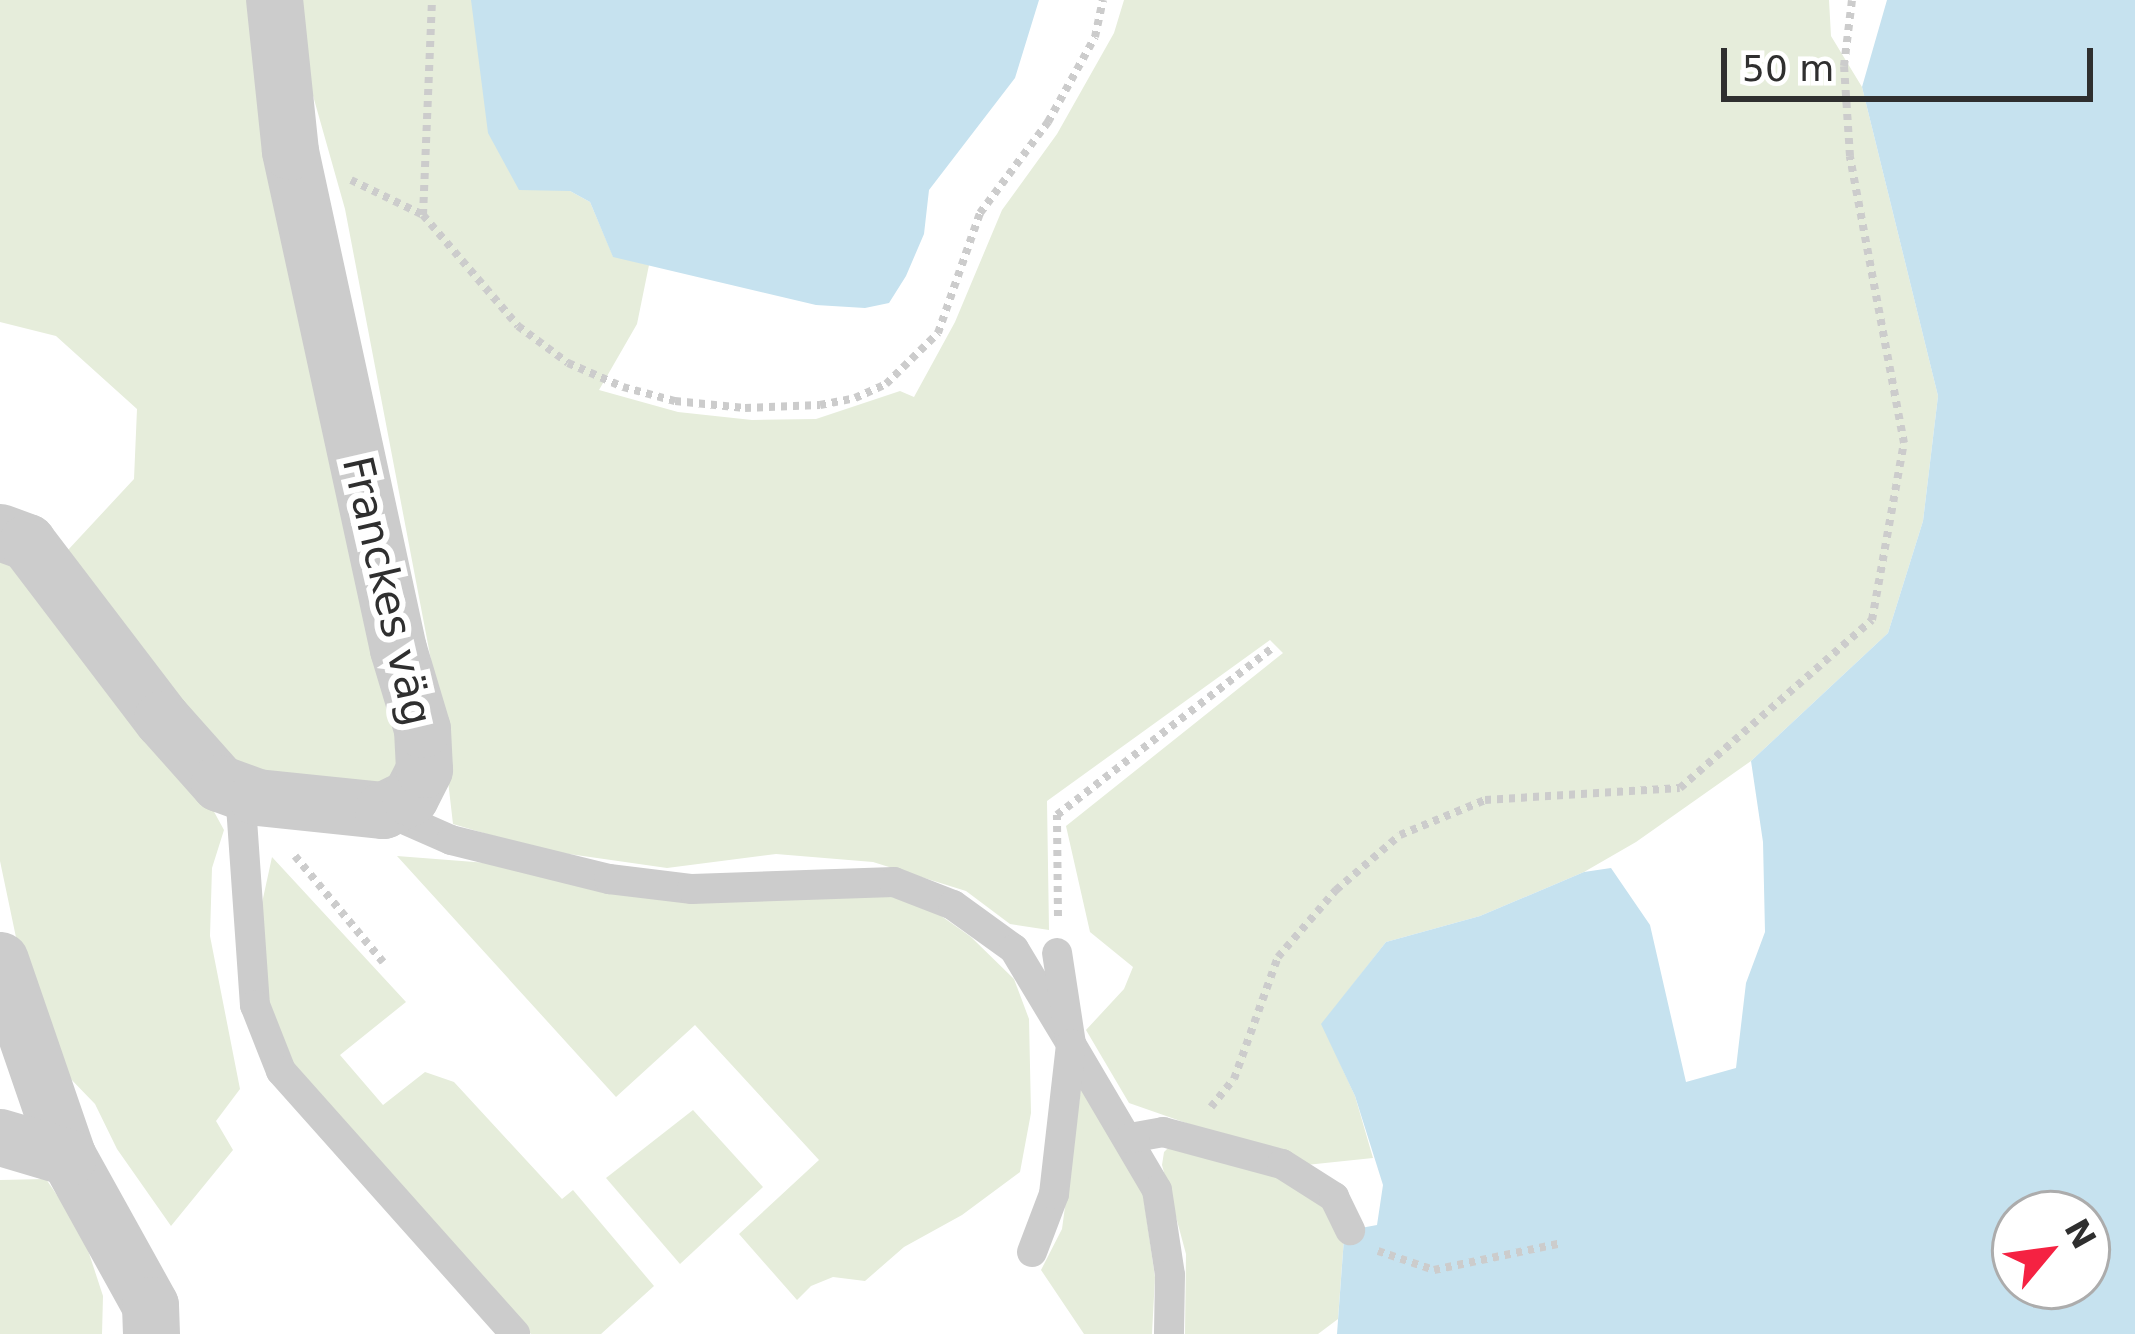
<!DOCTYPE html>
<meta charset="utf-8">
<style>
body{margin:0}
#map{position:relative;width:2135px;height:1334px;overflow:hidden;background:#fff;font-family:"DejaVu Sans",sans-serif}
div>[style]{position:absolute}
.green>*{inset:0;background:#e6eddb}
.water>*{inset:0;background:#c6e2ef}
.path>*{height:8px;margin-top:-4px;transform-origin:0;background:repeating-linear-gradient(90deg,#ccc 0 6px,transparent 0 12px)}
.lane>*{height:30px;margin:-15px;padding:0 15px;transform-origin:15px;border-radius:15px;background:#ccc}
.street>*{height:57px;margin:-28.5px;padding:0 28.5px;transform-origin:28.5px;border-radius:28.5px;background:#ccc}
span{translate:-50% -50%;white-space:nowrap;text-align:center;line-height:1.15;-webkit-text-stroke:12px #fff;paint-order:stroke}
.street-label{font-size:42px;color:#2f2f2f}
.north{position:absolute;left:1991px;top:1190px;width:120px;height:120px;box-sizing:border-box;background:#fff;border:3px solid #acacac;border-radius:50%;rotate:61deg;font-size:33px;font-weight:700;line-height:48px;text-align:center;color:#2f2f2f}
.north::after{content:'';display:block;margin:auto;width:42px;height:54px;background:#f52242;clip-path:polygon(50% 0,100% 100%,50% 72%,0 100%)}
.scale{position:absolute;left:1721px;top:48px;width:372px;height:54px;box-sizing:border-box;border:6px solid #2f2f2f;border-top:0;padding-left:15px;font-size:36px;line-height:42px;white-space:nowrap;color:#2f2f2f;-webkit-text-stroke:9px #fff;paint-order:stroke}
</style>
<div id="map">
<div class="green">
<i style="clip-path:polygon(0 0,248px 0,406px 742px,393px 780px,358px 792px,253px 779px,198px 732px,68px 550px,134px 479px,137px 409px,56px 336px,0 322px)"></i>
<i style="clip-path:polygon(286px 0,479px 0,570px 191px,590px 202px,613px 256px,649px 265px,637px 324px,599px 390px,678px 412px,752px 420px,816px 419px,900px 391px,914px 397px,955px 322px,1002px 210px,1057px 134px,1114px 33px,1124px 0,1829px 0,1831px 36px,1862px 87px,1938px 396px,1923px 521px,1888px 633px,1751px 761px,1636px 842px,1584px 872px,1480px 916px,1386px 942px,1322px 1024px,1355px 1096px,1373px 1158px,1306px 1165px,1129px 1103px,1086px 1030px,1124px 989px,1133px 967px,1090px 932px,1066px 826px,1283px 653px,1270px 640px,1047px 801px,1049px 930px,1010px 924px,966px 891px,873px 862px,776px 854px,667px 868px,541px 850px,453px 824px,439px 702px,345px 209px)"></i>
<i style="clip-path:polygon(0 560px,40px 578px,194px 775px,224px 830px,212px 868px,210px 936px,240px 1089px,216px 1121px,233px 1150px,171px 1226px,117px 1149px,95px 1104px,66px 1074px,31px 1009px,0 861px)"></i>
<i style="clip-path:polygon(397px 856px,866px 892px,923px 903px,971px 937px,1014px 979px,1029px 1019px,1031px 1113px,1020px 1172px,962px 1215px,904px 1247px,865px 1281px,833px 1277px,811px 1286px,797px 1300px,739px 1234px,819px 1160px,695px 1025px,616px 1097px)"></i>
<i style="clip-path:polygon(272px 857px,406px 1002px,340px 1055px,383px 1105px,425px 1072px,454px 1082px,562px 1199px,573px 1190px,654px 1286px,601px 1334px,531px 1334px,289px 1065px,273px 1024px,267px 986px,262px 903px)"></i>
<i style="clip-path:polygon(1082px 1081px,1142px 1187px,1155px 1277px,1152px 1334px,1084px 1334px,1041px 1270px,1062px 1229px)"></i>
<i style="clip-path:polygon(693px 1110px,763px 1187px,680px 1264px,606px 1178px)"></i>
<i style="clip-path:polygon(1174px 1142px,1276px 1174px,1332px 1203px,1344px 1238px,1338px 1319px,1318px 1334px,1185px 1334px,1186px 1254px,1162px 1165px,1164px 1152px)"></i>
<i style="clip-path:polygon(46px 1179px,82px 1232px,103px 1296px,102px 1334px,0 1334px,0 1180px)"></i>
</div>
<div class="water">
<i style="clip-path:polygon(471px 0,1039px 0,1015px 78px,929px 190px,924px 234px,906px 276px,889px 303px,865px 308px,816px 305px,613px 257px,590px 202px,570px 191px,519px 190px,488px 133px)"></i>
<i style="clip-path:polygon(evenodd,1887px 0,2135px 0,2135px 1334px,1337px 1334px,1344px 1238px,1350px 1230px,1377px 1225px,1383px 1185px,1355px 1096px,1321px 1024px,1386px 942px,1480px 916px,1584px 872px,1611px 868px,1650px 925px,1686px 1082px,1736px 1068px,1746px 983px,1765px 932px,1763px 842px,1751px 761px,1888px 633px,1923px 521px,1938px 396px,1862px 87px,1887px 0,2015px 1214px,2087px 1214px,2087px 1286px,2015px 1286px,2015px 1214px)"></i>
</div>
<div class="path">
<i style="left:351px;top:180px;width:80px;rotate:25.9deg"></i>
<i style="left:423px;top:215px;width:146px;rotate:49.4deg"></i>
<i style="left:518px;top:326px;width:62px;rotate:36.5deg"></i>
<i style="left:568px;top:363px;width:60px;rotate:23.6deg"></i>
<i style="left:623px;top:387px;width:54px;rotate:15.1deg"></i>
<i style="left:675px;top:401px;width:70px;rotate:5.7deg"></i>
<i style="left:745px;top:408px;width:75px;rotate:-2.3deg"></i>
<i style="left:820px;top:405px;width:36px;rotate:-11deg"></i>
<i style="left:855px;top:398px;width:34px;rotate:-24deg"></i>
<i style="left:886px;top:384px;width:73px;rotate:-44.4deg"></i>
<i style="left:938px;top:333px;width:127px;rotate:-70.7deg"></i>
<i style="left:980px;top:213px;width:114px;rotate:-53.2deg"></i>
<i style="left:1048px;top:122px;width:97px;rotate:-61.1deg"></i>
<i style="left:1095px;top:37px;width:38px;rotate:-78deg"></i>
<i style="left:423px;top:215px;width:215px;rotate:-87.6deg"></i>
<i style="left:295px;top:856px;width:138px;rotate:50.3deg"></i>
<i style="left:1058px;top:916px;width:101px;rotate:-90.6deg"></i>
<i style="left:1057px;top:815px;width:271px;rotate:-37.8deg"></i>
<i style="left:1211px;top:1107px;width:36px;rotate:-51deg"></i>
<i style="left:1234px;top:1079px;width:130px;rotate:-70.2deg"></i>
<i style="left:1278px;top:957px;width:89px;rotate:-49.1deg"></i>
<i style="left:1336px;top:890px;width:84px;rotate:-40.7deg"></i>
<i style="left:1400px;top:835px;width:92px;rotate:-22.4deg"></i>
<i style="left:1485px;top:800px;width:195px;rotate:-3.5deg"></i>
<i style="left:1680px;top:788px;width:255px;rotate:-41.2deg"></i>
<i style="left:1872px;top:620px;width:180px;rotate:-79.8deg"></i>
<i style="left:1904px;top:443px;width:292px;rotate:-100.7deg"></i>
<i style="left:1850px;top:156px;width:90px;rotate:-93.8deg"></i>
<i style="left:1844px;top:66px;width:66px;rotate:-83.1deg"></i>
<i style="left:1378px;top:1251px;width:59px;rotate:18.7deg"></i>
<i style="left:1434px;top:1270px;width:131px;rotate:-11.9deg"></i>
</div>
<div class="lane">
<i style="left:240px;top:791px;width:215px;rotate:86deg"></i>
<i style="left:255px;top:1005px;width:71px;rotate:68.5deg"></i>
<i style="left:281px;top:1071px;width:352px;rotate:48.3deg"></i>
<i style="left:383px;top:810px;width:74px;rotate:23.8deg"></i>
<i style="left:451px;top:840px;width:163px;rotate:13.9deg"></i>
<i style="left:609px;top:879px;width:84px;rotate:6.9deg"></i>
<i style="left:692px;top:889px;width:202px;rotate:-2deg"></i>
<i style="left:894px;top:882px;width:63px;rotate:21.3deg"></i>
<i style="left:953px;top:905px;width:75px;rotate:35.8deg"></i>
<i style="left:1014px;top:949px;width:111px;rotate:59deg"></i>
<i style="left:1071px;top:1044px;width:92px;rotate:-98.7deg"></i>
<i style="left:1071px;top:1044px;width:169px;rotate:59.5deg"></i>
<i style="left:1157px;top:1190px;width:86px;rotate:81.3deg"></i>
<i style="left:1170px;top:1275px;width:59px;rotate:91deg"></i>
<i style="left:1130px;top:1138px;width:34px;rotate:-10deg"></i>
<i style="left:1163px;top:1132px;width:123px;rotate:15.1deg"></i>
<i style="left:1282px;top:1164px;width:62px;rotate:32.4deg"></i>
<i style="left:1334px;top:1197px;width:37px;rotate:64deg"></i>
<i style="left:1032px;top:1252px;width:62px;rotate:-69.2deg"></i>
<i style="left:1054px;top:1194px;width:151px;rotate:-83.5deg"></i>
</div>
<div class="street">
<i style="left:0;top:532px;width:29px;rotate:20deg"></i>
<i style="left:27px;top:542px;width:223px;rotate:52.7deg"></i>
<i style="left:162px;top:719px;width:86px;rotate:48.3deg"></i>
<i style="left:219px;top:783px;width:40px;rotate:20.2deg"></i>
<i style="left:257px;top:797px;width:127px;rotate:5.9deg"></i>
<i style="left:383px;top:810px;width:30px;rotate:-26deg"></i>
<i style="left:410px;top:797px;width:31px;rotate:-63deg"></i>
<i style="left:424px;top:769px;width:40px;rotate:-92.9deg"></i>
<i style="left:422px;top:729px;width:84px;rotate:-106.7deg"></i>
<i style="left:398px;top:649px;width:510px;rotate:-102.24deg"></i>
<i style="left:290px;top:151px;width:152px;rotate:-96deg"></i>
<i style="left:0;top:960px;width:208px;rotate:71deg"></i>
<i style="left:68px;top:1157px;width:169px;rotate:61deg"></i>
<i style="left:150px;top:1305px;width:29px;rotate:88deg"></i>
<i style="left:0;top:1137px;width:71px;rotate:16.4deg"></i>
</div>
<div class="street-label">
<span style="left:387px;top:591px;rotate:77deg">Franckes väg</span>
</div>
<div class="north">N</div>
<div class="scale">50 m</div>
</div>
